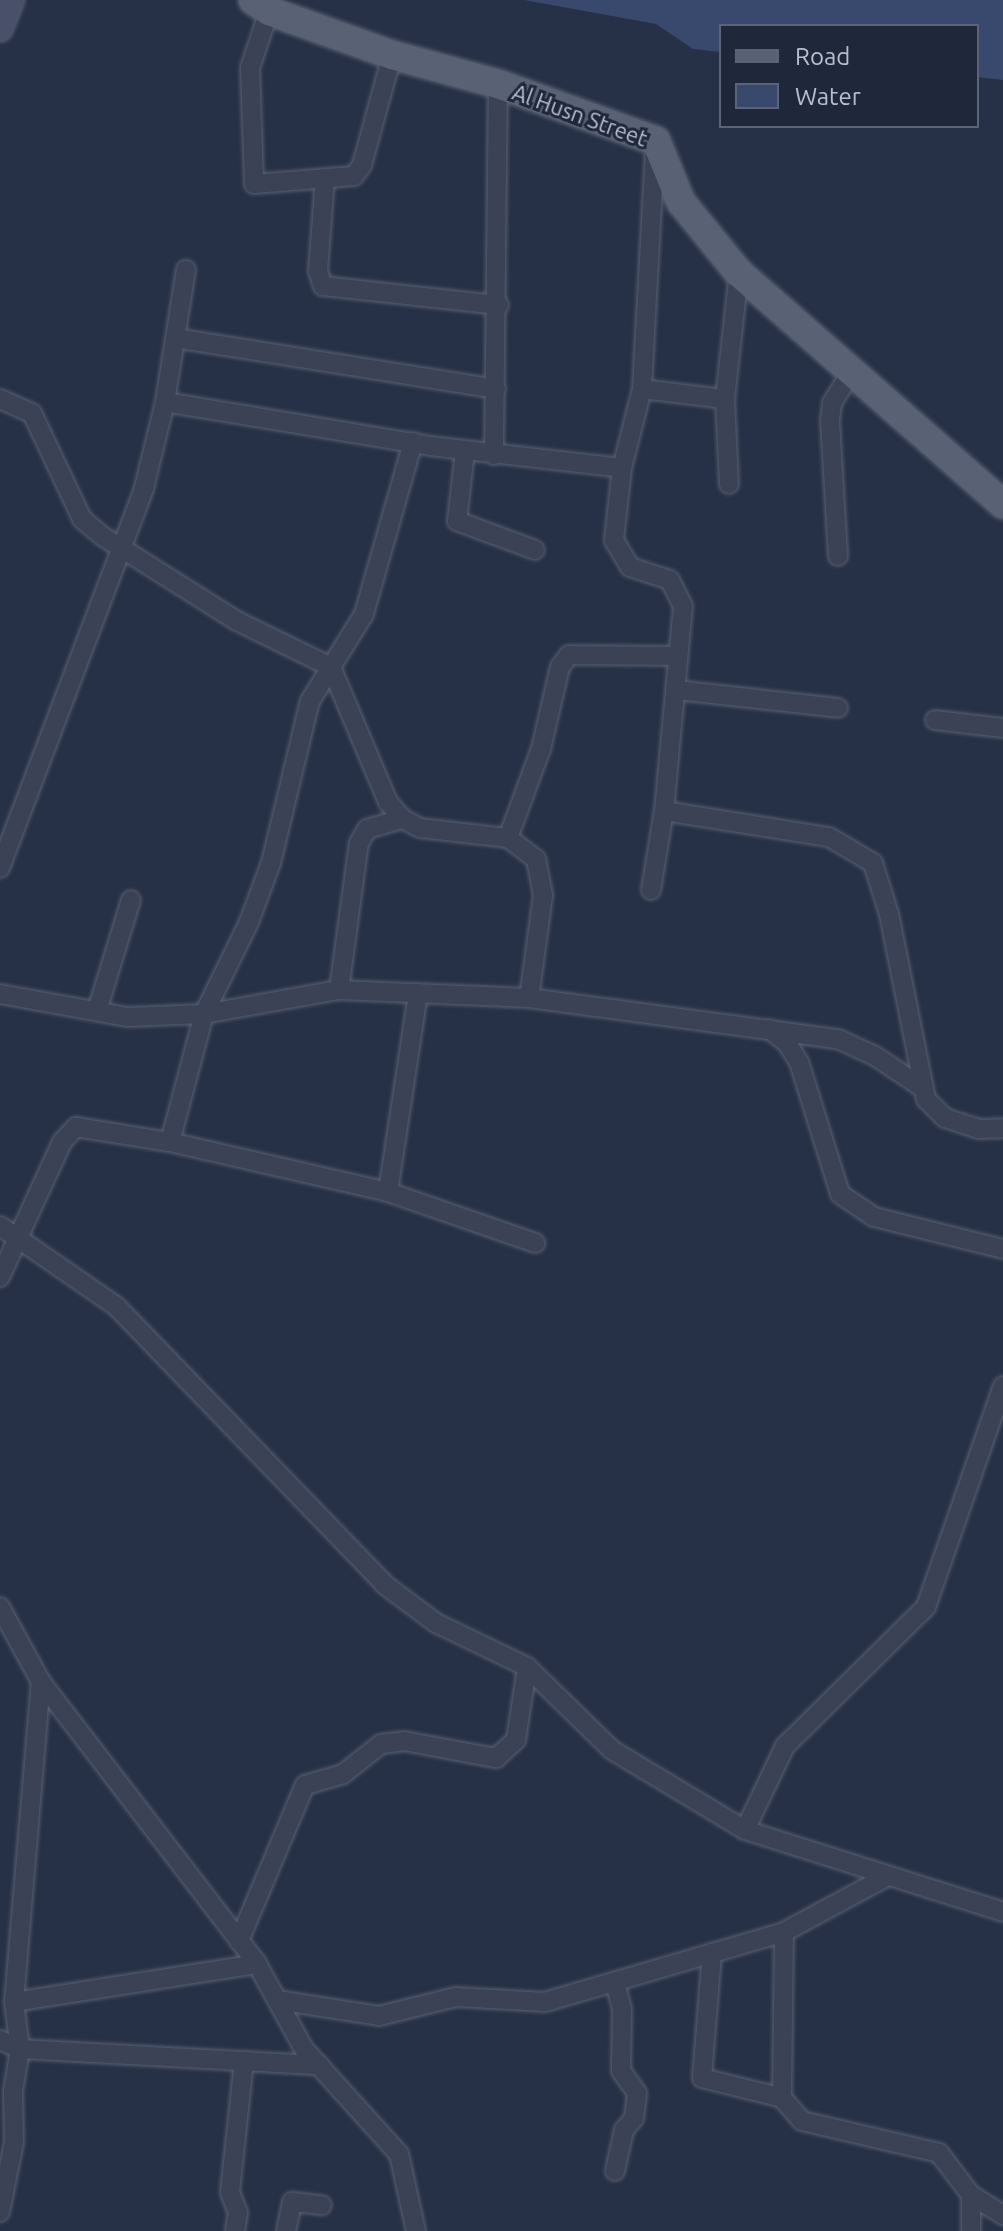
<!DOCTYPE html>
<style>
body{margin:0}
#map{position:relative;width:1003px;height:2231px;overflow:hidden;background:#263046;font-family:Ubuntu,sans-serif}
div>[style]{position:absolute}
.water>*{inset:0;background:#39496e}
.roads{filter:drop-shadow(0 0 2px #596072) drop-shadow(0 0 2px #596072)}
.street>*{height:18px;margin:-9px;padding:0 9px;transform-origin:9px;border-radius:9px;background:#3b4255}
.secondary>*{height:24px;margin:-12px;padding:0 12px;transform-origin:12px;border-radius:12px;background:#485169}
.primary>*{height:28px;margin:-14px;padding:0 14px;transform-origin:14px;border-radius:14px;background:#596175}
span{translate:-50% -50%;white-space:nowrap;text-align:center;line-height:1.15;-webkit-text-stroke:6px #1f273b;paint-order:stroke}
.street-label{font-size:22px;color:#b9bece}
.legend{position:absolute;left:719px;top:24px;width:260px;height:104px;box-sizing:border-box;background:#1f273b;border:2px solid #5d6376;margin:0;padding:10px 14px;list-style:none;font-size:24px;color:#b9bece}
.legend li{display:flex;align-items:center;gap:16px;height:40px}
.legend b{width:40px;border:2px solid #5d6376}
</style>
<div id="map">
<div class="water">
<i style="clip-path:polygon(524px 0,1003px 0,1003px 80px,977px 77px,977px 26px,721px 26px,721px 52px,693px 49px,656px 24px)"></i>
</div>
<div class="roads">
<div class="street">
<i style="left:269px;top:11px;width:60px;rotate:108.4deg"></i>
<i style="left:250px;top:68px;width:116px;rotate:88deg"></i>
<i style="left:254px;top:184px;width:100px;rotate:-4.6deg"></i>
<i style="left:354px;top:176px;width:14px;rotate:-54deg"></i>
<i style="left:362px;top:165px;width:114px;rotate:-74.7deg"></i>
<i style="left:325px;top:178px;width:93px;rotate:94.3deg"></i>
<i style="left:318px;top:271px;width:16px;rotate:72deg"></i>
<i style="left:323px;top:286px;width:177px;rotate:6.2deg"></i>
<i style="left:175px;top:338px;width:325px;rotate:9deg"></i>
<i style="left:642px;top:389px;width:84px;rotate:6.9deg"></i>
<i style="left:0;top:399px;width:35px;rotate:24deg"></i>
<i style="left:32px;top:413px;width:117px;rotate:64.7deg"></i>
<i style="left:82px;top:519px;width:26px;rotate:40deg"></i>
<i style="left:102px;top:536px;width:160px;rotate:32.2deg"></i>
<i style="left:237px;top:621px;width:105px;rotate:26.1deg"></i>
<i style="left:331px;top:667px;width:147px;rotate:67.1deg"></i>
<i style="left:388px;top:802px;width:23px;rotate:49deg"></i>
<i style="left:403px;top:819px;width:19px;rotate:28deg"></i>
<i style="left:420px;top:828px;width:89px;rotate:6.5deg"></i>
<i style="left:508px;top:838px;width:35px;rotate:37deg"></i>
<i style="left:536px;top:859px;width:37px;rotate:79deg"></i>
<i style="left:543px;top:895px;width:104px;rotate:97.7deg"></i>
<i style="left:165px;top:402px;width:269px;rotate:9.4deg"></i>
<i style="left:430px;top:446px;width:193px;rotate:6.5deg"></i>
<i style="left:465px;top:451px;width:70px;rotate:96.5deg"></i>
<i style="left:457px;top:521px;width:83px;rotate:20.4deg"></i>
<i style="left:494px;top:455px;width:371px;rotate:-89.4deg"></i>
<i style="left:729px;top:484px;width:85px;rotate:-92.7deg"></i>
<i style="left:725px;top:399px;width:127px;rotate:-83.7deg"></i>
<i style="left:838px;top:556px;width:136px;rotate:-93.4deg"></i>
<i style="left:830px;top:420px;width:17px;rotate:-83deg"></i>
<i style="left:832px;top:403px;width:36px;rotate:-58deg"></i>
<i style="left:676px;top:690px;width:163px;rotate:6.3deg"></i>
<i style="left:935px;top:720px;width:68px;rotate:6.7deg"></i>
<i style="left:664px;top:811px;width:167px;rotate:9deg"></i>
<i style="left:829px;top:837px;width:51px;rotate:30.6deg"></i>
<i style="left:873px;top:863px;width:53px;rotate:72.6deg"></i>
<i style="left:889px;top:914px;width:189px;rotate:78.7deg"></i>
<i style="left:926px;top:1099px;width:27px;rotate:45deg"></i>
<i style="left:945px;top:1118px;width:36px;rotate:18deg"></i>
<i style="left:979px;top:1129px;width:24px;rotate:-2deg"></i>
<i style="left:508px;top:838px;width:95px;rotate:-69.7deg"></i>
<i style="left:541px;top:749px;width:84px;rotate:-77deg"></i>
<i style="left:560px;top:667px;width:15px;rotate:-53deg"></i>
<i style="left:569px;top:655px;width:107px;rotate:0.5deg"></i>
<i style="left:0;top:868px;width:406px;rotate:-69.2deg"></i>
<i style="left:144px;top:488px;width:89px;rotate:-76.3deg"></i>
<i style="left:165px;top:402px;width:134px;rotate:-81deg"></i>
<i style="left:651px;top:890px;width:80px;rotate:-80.7deg"></i>
<i style="left:664px;top:811px;width:206px;rotate:-84.7deg"></i>
<i style="left:683px;top:606px;width:29px;rotate:-117deg"></i>
<i style="left:670px;top:580px;width:42px;rotate:-162deg"></i>
<i style="left:630px;top:567px;width:31px;rotate:-121deg"></i>
<i style="left:614px;top:540px;width:72px;rotate:-83.7deg"></i>
<i style="left:622px;top:468px;width:81px;rotate:-75.8deg"></i>
<i style="left:642px;top:389px;width:238px;rotate:-86.9deg"></i>
<i style="left:339px;top:990px;width:148px;rotate:-82.3deg"></i>
<i style="left:359px;top:843px;width:16px;rotate:-60deg"></i>
<i style="left:367px;top:829px;width:37px;rotate:-16deg"></i>
<i style="left:0;top:994px;width:130px;rotate:10.2deg"></i>
<i style="left:128px;top:1017px;width:76px;rotate:-2.3deg"></i>
<i style="left:204px;top:1014px;width:137px;rotate:-10.1deg"></i>
<i style="left:339px;top:990px;width:190px;rotate:2.4deg"></i>
<i style="left:529px;top:998px;width:312px;rotate:7.6deg"></i>
<i style="left:838px;top:1039px;width:41px;rotate:24.7deg"></i>
<i style="left:875px;top:1056px;width:58px;rotate:33.7deg"></i>
<i style="left:97px;top:1011px;width:116px;rotate:-73deg"></i>
<i style="left:769px;top:1029px;width:23px;rotate:38deg"></i>
<i style="left:787px;top:1043px;width:22px;rotate:58deg"></i>
<i style="left:799px;top:1062px;width:138px;rotate:72.7deg"></i>
<i style="left:840px;top:1194px;width:41px;rotate:34.1deg"></i>
<i style="left:874px;top:1217px;width:133px;rotate:13.9deg"></i>
<i style="left:170px;top:1142px;width:132px;rotate:-75.1deg"></i>
<i style="left:204px;top:1014px;width:102px;rotate:-63.9deg"></i>
<i style="left:249px;top:922px;width:63px;rotate:-69.6deg"></i>
<i style="left:271px;top:863px;width:167px;rotate:-76.5deg"></i>
<i style="left:310px;top:701px;width:102px;rotate:-58.2deg"></i>
<i style="left:364px;top:614px;width:179px;rotate:-74.1deg"></i>
<i style="left:388px;top:1192px;width:201px;rotate:-81.4deg"></i>
<i style="left:0;top:1226px;width:141px;rotate:34.6deg"></i>
<i style="left:116px;top:1306px;width:388px;rotate:46deg"></i>
<i style="left:385px;top:1585px;width:64px;rotate:36.7deg"></i>
<i style="left:436px;top:1623px;width:101px;rotate:25.8deg"></i>
<i style="left:527px;top:1667px;width:119px;rotate:44.3deg"></i>
<i style="left:612px;top:1750px;width:155px;rotate:31deg"></i>
<i style="left:745px;top:1830px;width:271px;rotate:17.6deg"></i>
<i style="left:0;top:1277px;width:149px;rotate:-65.3deg"></i>
<i style="left:62px;top:1142px;width:21px;rotate:-47deg"></i>
<i style="left:76px;top:1127px;width:95px;rotate:9.1deg"></i>
<i style="left:170px;top:1142px;width:224px;rotate:12.9deg"></i>
<i style="left:388px;top:1192px;width:156px;rotate:19.1deg"></i>
<i style="left:0;top:1607px;width:85px;rotate:61.3deg"></i>
<i style="left:41px;top:1682px;width:355px;rotate:52.5deg"></i>
<i style="left:257px;top:1964px;width:97px;rotate:61.1deg"></i>
<i style="left:304px;top:2049px;width:142px;rotate:47.9deg"></i>
<i style="left:399px;top:2154px;width:79px;rotate:77.6deg"></i>
<i style="left:745px;top:1830px;width:93px;rotate:-64.5deg"></i>
<i style="left:785px;top:1746px;width:198px;rotate:-44.6deg"></i>
<i style="left:926px;top:1607px;width:234px;rotate:-70.8deg"></i>
<i style="left:784px;top:1932px;width:166px;rotate:90.7deg"></i>
<i style="left:782px;top:2098px;width:30px;rotate:49deg"></i>
<i style="left:802px;top:2121px;width:141px;rotate:13.1deg"></i>
<i style="left:939px;top:2153px;width:53px;rotate:52.7deg"></i>
<i style="left:971px;top:2195px;width:38px;rotate:32deg"></i>
<i style="left:239px;top:1941px;width:169px;rotate:-67.1deg"></i>
<i style="left:305px;top:1785px;width:40px;rotate:-16deg"></i>
<i style="left:343px;top:1774px;width:48px;rotate:-38.3deg"></i>
<i style="left:381px;top:1744px;width:23px;rotate:-7deg"></i>
<i style="left:404px;top:1741px;width:94px;rotate:10.5deg"></i>
<i style="left:496px;top:1758px;width:27px;rotate:-42deg"></i>
<i style="left:516px;top:1740px;width:74px;rotate:-81.4deg"></i>
<i style="left:712px;top:1953px;width:125px;rotate:94.6deg"></i>
<i style="left:702px;top:2078px;width:82px;rotate:14deg"></i>
<i style="left:277px;top:2000px;width:103px;rotate:8.9deg"></i>
<i style="left:379px;top:2016px;width:79px;rotate:-13.9deg"></i>
<i style="left:456px;top:1997px;width:89px;rotate:3.2deg"></i>
<i style="left:545px;top:2002px;width:249px;rotate:-16.3deg"></i>
<i style="left:784px;top:1932px;width:118px;rotate:-28.3deg"></i>
<i style="left:14px;top:2002px;width:246px;rotate:-8.9deg"></i>
<i style="left:0;top:2040px;width:22px;rotate:24deg"></i>
<i style="left:20px;top:2049px;width:300px;rotate:3.1deg"></i>
<i style="left:615px;top:2171px;width:42px;rotate:-77.6deg"></i>
<i style="left:624px;top:2130px;width:16px;rotate:-50deg"></i>
<i style="left:634px;top:2118px;width:25px;rotate:-83deg"></i>
<i style="left:637px;top:2093px;width:27px;rotate:-126deg"></i>
<i style="left:621px;top:2071px;width:62px;rotate:-89.1deg"></i>
<i style="left:622px;top:2009px;width:27px;rotate:-105deg"></i>
<i style="left:0;top:2212px;width:71px;rotate:-78.7deg"></i>
<i style="left:14px;top:2142px;width:51px;rotate:-91.1deg"></i>
<i style="left:13px;top:2091px;width:43px;rotate:-80.5deg"></i>
<i style="left:20px;top:2049px;width:47px;rotate:-97.3deg"></i>
<i style="left:14px;top:2002px;width:321px;rotate:-85.2deg"></i>
<i style="left:235px;top:2231px;width:18px;rotate:-81deg"></i>
<i style="left:238px;top:2213px;width:22px;rotate:-111deg"></i>
<i style="left:230px;top:2192px;width:132px;rotate:-83.9deg"></i>
<i style="left:286px;top:2231px;width:30px;rotate:-78deg"></i>
<i style="left:292px;top:2202px;width:30px;rotate:6deg"></i>
<i style="left:971px;top:2231px;width:36px;rotate:-90deg"></i>
</div>
<div class="secondary">
<i style="left:0;top:29px;width:31px;rotate:-68deg"></i>
</div>
<div class="primary">
<i style="left:253px;top:0;width:19px;rotate:35deg"></i>
<i style="left:269px;top:11px;width:131px;rotate:19.7deg"></i>
<i style="left:392px;top:55px;width:110px;rotate:15.3deg"></i>
<i style="left:498px;top:84px;width:168px;rotate:19.8deg"></i>
<i style="left:656px;top:141px;width:66px;rotate:67.7deg"></i>
<i style="left:681px;top:202px;width:92px;rotate:50.8deg"></i>
<i style="left:739px;top:273px;width:351px;rotate:41.2deg"></i>
</div>
</div>
<div class="street-label">
<span style="left:580px;top:115px;rotate:20deg">Al Husn Street</span>
</div>
<ul class="legend">
<li><b style="height:10px;background:#596175"></b>Road</li>
<li><b style="height:22px;background:#39496e"></b>Water</li>
</ul>
</div>
